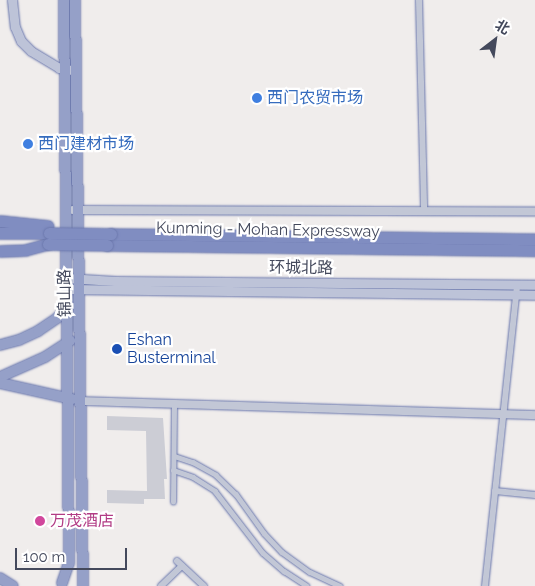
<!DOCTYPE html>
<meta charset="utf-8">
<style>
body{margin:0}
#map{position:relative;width:535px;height:586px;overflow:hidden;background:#f0edec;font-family:Raleway,"Noto Sans SC",sans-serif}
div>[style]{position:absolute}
.building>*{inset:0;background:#cccdd5}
.roads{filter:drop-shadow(0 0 1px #6b78ad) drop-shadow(0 0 1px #6b78ad)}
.pedestrian>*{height:4.5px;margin:-2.25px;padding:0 2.25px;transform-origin:2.25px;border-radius:2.25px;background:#c2c7d6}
.minor>*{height:6px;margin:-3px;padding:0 3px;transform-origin:3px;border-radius:3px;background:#c2c7d6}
.tertiary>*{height:8px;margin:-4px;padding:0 4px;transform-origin:4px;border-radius:4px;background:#c2c7d6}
.secondary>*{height:9px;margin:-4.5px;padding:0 4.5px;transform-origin:4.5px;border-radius:4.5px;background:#bdc3d8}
.trunk>*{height:10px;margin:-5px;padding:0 5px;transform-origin:5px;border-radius:5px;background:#95a0c8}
.motorway>*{height:11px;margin:-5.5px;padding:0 5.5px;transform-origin:5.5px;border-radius:5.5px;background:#808dc1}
.bridges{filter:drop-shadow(0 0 1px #6b78ad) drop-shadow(0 0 1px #6b78ad)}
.motorway-bridge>*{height:11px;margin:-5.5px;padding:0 5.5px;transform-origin:5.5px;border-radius:5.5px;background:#808dc1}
.dots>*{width:14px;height:14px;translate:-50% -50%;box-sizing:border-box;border:2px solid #fff;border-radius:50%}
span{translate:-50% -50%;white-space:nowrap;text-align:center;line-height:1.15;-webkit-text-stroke:4.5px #fff;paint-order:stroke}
.shop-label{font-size:16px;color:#366cbe}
.left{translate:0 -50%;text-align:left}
.street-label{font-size:16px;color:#44495c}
.transit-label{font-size:16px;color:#164399}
.hotel-label{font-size:16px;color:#b23c85}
.north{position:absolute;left:470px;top:15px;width:50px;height:50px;-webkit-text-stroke:4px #fff;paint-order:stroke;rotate:30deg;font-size:14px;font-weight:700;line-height:20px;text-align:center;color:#44495c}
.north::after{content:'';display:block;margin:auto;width:18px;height:22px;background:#44495c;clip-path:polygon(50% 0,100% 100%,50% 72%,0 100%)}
.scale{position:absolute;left:15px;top:548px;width:112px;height:22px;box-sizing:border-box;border:2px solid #44495c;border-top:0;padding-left:6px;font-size:15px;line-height:18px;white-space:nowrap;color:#44495c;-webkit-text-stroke:4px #fff;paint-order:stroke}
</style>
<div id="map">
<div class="building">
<i style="clip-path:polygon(107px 416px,163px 418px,167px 479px,164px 479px,165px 499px,144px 499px,144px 504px,107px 503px,107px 490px,147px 491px,146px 431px,107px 430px)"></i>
</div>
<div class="roads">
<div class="pedestrian">
<i style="left:174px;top:456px;width:20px;rotate:18deg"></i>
<i style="left:193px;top:462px;width:26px;rotate:29deg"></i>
<i style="left:216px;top:475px;width:28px;rotate:44deg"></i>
<i style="left:236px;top:494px;width:48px;rotate:54.3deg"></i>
<i style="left:264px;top:533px;width:26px;rotate:47deg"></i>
<i style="left:282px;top:552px;width:34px;rotate:36deg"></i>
<i style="left:310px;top:572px;width:33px;rotate:25deg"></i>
<i style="left:173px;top:470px;width:21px;rotate:19deg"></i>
<i style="left:193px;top:477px;width:26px;rotate:32deg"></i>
<i style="left:215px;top:491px;width:78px;rotate:52.3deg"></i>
<i style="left:263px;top:553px;width:28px;rotate:41deg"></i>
<i style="left:284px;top:571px;width:27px;rotate:33deg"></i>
<i style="left:173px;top:502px;width:99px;rotate:-89.4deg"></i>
</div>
<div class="minor">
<i style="left:419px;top:0;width:211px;rotate:88.6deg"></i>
<i style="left:495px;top:491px;width:40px;rotate:5.7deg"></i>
<i style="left:177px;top:561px;width:37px;rotate:43deg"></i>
<i style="left:161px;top:586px;width:29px;rotate:-44deg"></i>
<i style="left:485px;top:586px;width:303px;rotate:-83.9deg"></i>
</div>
<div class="tertiary">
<i style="left:73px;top:210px;width:462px;rotate:0.2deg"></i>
<i style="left:82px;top:401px;width:453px;rotate:1.8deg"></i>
</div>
<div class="secondary">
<i style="left:12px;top:0;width:27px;rotate:84deg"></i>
<i style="left:15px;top:27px;width:15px;rotate:67deg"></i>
<i style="left:21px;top:41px;width:14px;rotate:45deg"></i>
<i style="left:31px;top:51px;width:33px;rotate:31deg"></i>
<i style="left:59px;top:68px;width:12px;rotate:9deg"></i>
<i style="left:66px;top:278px;width:49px;rotate:3.5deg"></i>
<i style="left:115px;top:281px;width:420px;rotate:0.5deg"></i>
<i style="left:66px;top:289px;width:469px;rotate:0.7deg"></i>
</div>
<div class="trunk">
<i style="left:75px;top:0;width:586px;rotate:89.22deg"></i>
<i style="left:0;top:345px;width:20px;rotate:-15deg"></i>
<i style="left:19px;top:340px;width:21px;rotate:-25deg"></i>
<i style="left:38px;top:331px;width:23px;rotate:-34deg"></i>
<i style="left:57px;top:318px;width:16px;rotate:-45deg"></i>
<i style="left:0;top:377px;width:49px;rotate:-24deg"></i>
<i style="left:45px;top:357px;width:30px;rotate:-33deg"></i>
<i style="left:0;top:383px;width:74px;rotate:12.5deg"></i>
<i style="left:0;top:578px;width:15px;rotate:32deg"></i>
<i style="left:62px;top:583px;width:21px;rotate:-71deg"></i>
<i style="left:69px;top:563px;width:563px;rotate:-90.51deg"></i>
</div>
<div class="motorway">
<i style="left:0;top:221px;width:48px;rotate:5.9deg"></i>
<i style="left:0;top:233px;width:49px"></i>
<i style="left:111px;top:234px;width:424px;rotate:0.7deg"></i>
<i style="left:107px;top:245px;width:428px;rotate:0.7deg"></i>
<i style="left:0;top:251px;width:25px;rotate:-2deg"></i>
<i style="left:25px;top:250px;width:24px;rotate:-15deg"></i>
</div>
</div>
<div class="bridges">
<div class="motorway-bridge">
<i style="left:49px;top:233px;width:62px;rotate:0.9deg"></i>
<i style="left:48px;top:244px;width:59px;rotate:1deg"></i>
</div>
</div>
<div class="dots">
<i style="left:257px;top:98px;background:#3f7fe0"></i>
<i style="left:28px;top:144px;background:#3f7fe0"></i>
<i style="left:117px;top:349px;background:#1a4fb4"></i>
<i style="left:40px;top:521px;background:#d1479c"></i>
</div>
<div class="shop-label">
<span class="left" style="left:267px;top:98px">西门农贸市场</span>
<span class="left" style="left:38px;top:144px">西门建材市场</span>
</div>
<div class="street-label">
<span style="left:268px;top:230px;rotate:1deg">Kunming - Mohan Expressway</span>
<span style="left:301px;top:268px;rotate:1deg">环城北路</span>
<span style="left:65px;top:293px;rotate:-91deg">锦山路</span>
</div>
<div class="transit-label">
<span class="left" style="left:127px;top:349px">Eshan<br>Busterminal</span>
</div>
<div class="hotel-label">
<span class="left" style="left:50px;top:521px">万茂酒店</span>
</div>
<div class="north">北</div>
<div class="scale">100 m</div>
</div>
